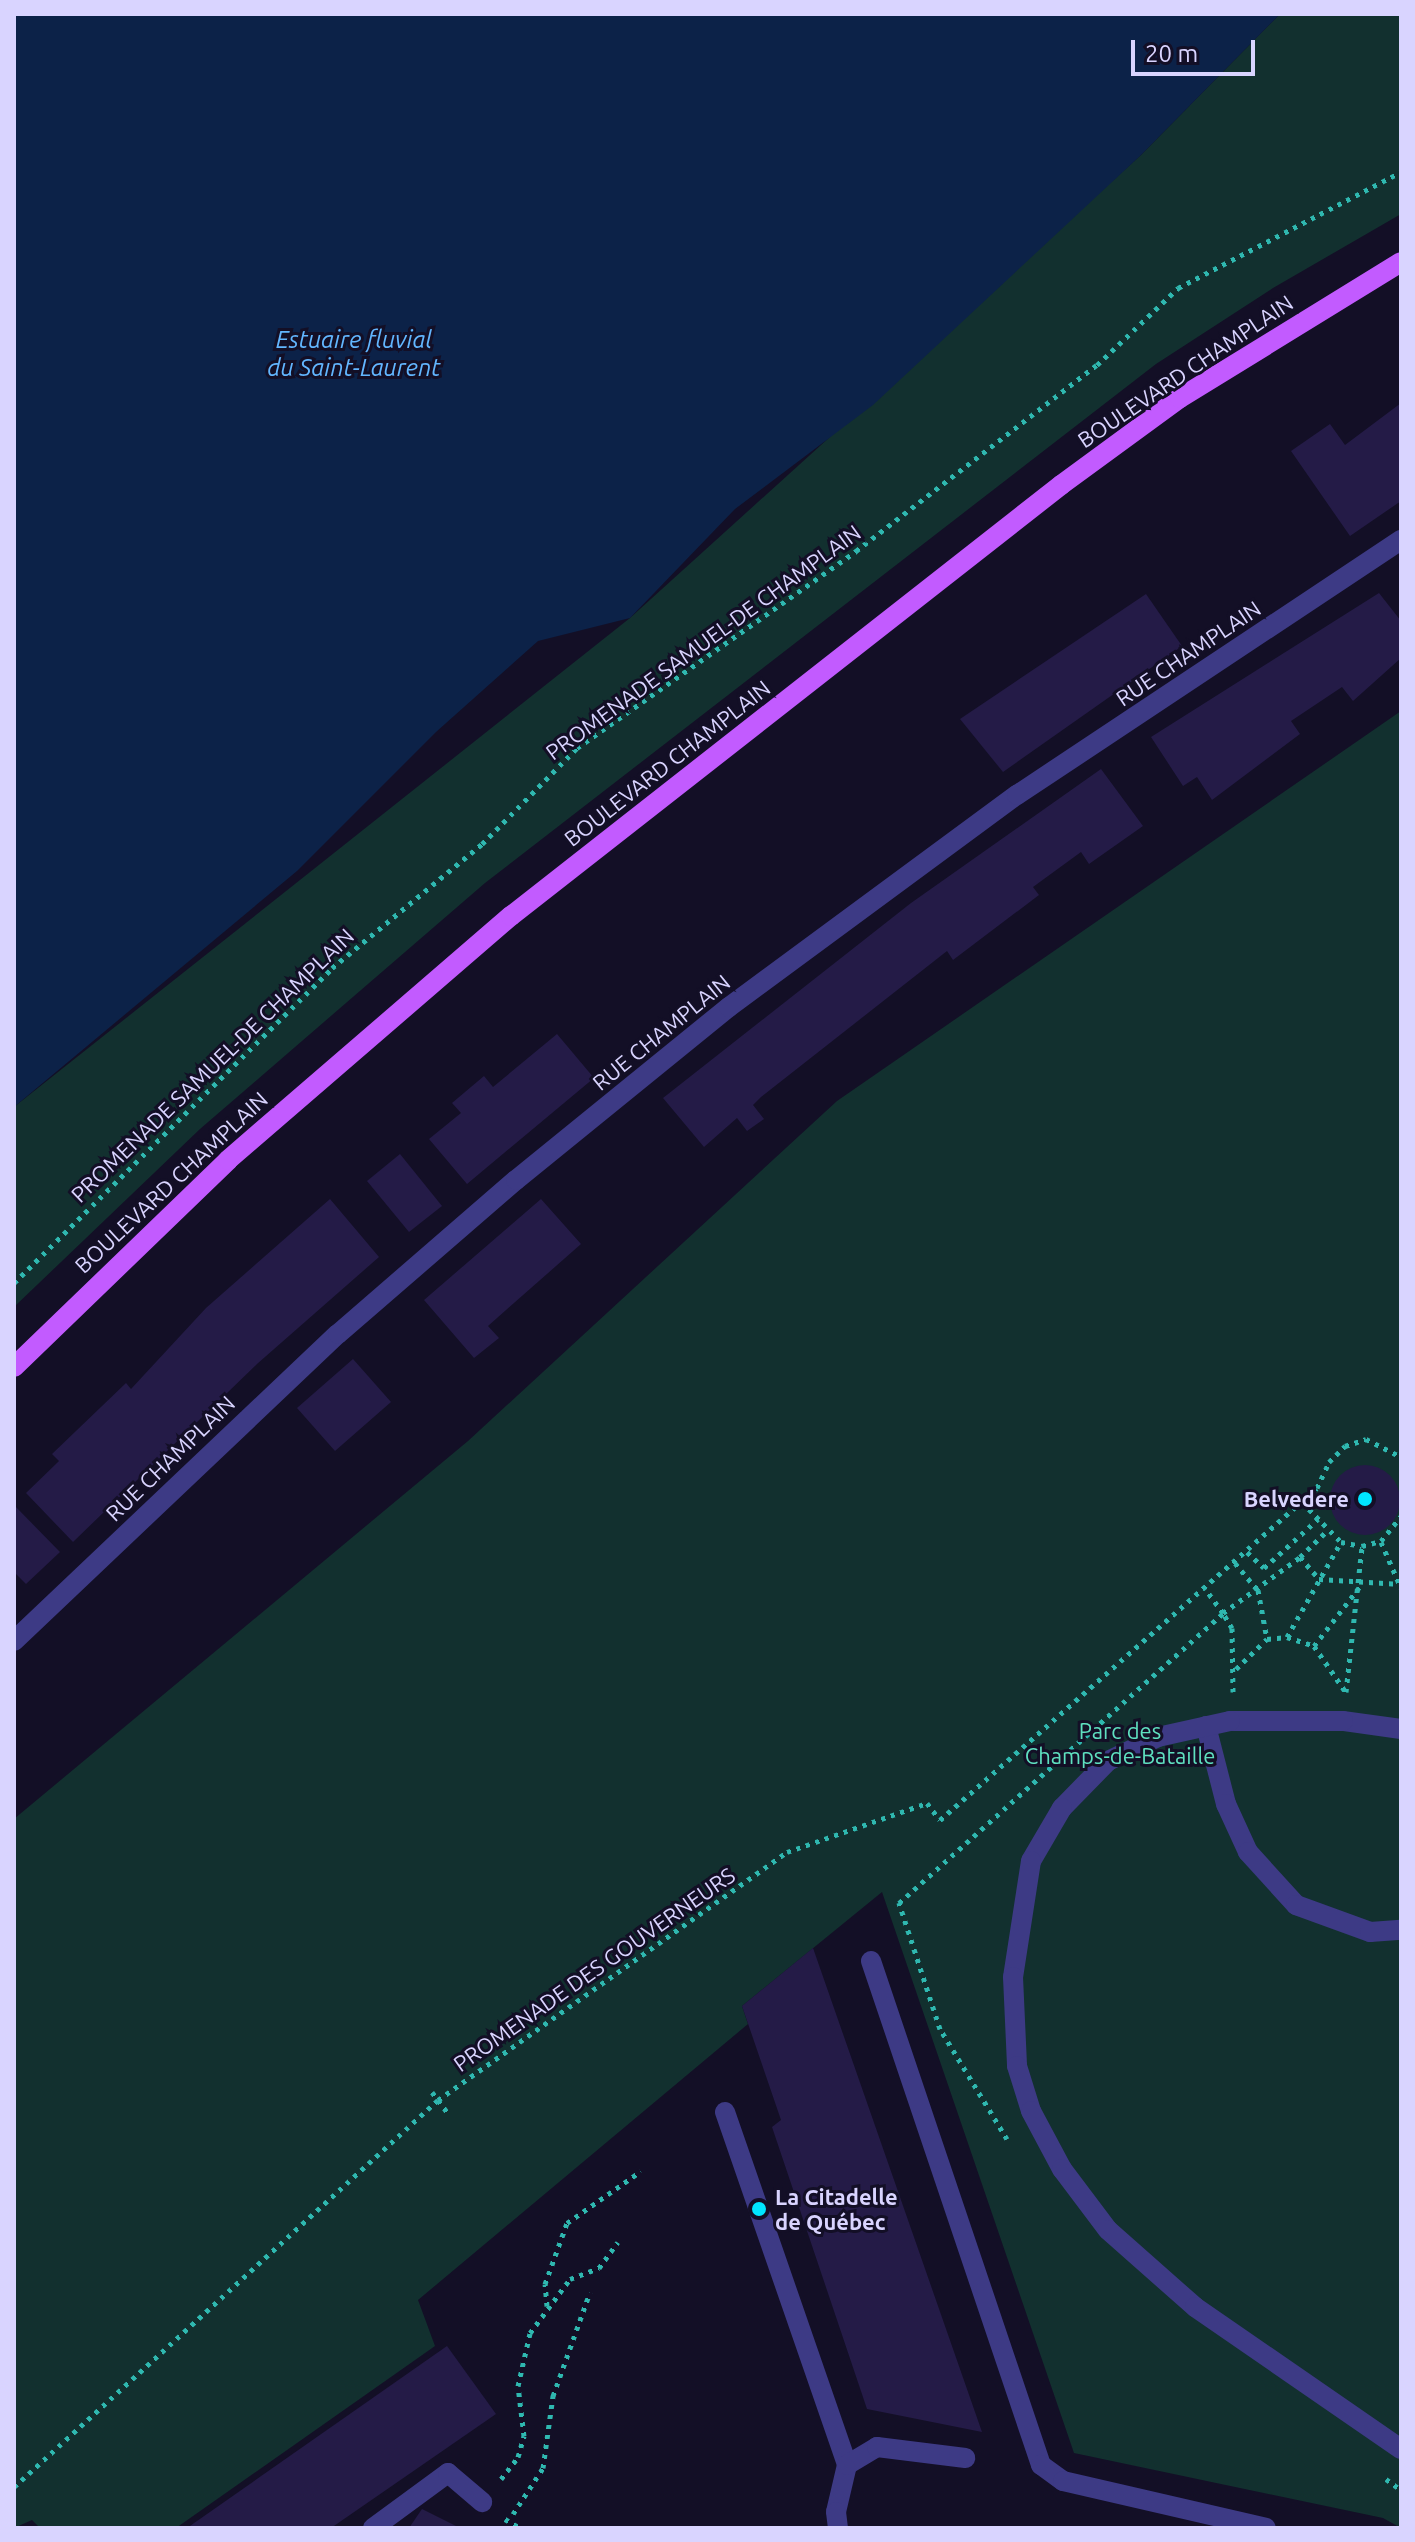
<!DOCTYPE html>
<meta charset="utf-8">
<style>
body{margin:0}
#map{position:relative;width:1415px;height:2542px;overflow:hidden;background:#130f26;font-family:Ubuntu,sans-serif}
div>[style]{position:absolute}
.green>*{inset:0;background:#12302f}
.water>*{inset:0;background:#0c2248}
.building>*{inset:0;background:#241b47}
.round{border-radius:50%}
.path>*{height:5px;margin-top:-2.5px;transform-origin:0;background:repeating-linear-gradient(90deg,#2fb8b0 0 4px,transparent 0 10px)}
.lane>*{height:20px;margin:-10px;padding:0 10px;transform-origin:10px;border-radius:10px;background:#3d3a85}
.street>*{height:20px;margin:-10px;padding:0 10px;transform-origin:10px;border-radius:10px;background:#3d3a85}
.primary>*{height:20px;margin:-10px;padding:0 10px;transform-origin:10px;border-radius:10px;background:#c25bff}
.dots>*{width:22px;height:22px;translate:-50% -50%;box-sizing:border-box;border:4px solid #130f26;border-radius:50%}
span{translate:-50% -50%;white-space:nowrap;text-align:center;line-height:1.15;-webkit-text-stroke:6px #130f26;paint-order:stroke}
.street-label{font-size:22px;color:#d9d4ff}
.poi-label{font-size:22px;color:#d9d4ff;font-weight:700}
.right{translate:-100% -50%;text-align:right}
.left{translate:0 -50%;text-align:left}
.park-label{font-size:22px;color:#5fe0c0}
.water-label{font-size:24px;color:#62b6ff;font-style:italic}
.frame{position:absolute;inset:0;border:16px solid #d9d4ff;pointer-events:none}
.scale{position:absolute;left:1131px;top:40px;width:124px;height:36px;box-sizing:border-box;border:4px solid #d9d4ff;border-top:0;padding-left:10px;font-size:24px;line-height:28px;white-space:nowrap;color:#d9d4ff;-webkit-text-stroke:6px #130f26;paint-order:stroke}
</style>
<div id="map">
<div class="green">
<i style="clip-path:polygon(1280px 14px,1401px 14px,1401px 214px,1273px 288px,1156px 364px,485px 883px,200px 1129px,14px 1307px,14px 1107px,630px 618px,1141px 155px)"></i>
<i style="clip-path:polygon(1401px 711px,1401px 2528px,1383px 2518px,1074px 2453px,882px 1892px,742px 2006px,748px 2024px,418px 2300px,435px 2346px,176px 2528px,40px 2528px,32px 2520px,14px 2528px,14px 1819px,468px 1441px,837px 1101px)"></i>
</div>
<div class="water">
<i style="clip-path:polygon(14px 14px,1280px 14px,1141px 155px,873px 405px,735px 509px,630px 618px,538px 641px,436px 732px,297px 871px,14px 1107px)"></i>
</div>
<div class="building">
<i style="clip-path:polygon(1401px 403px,1401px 501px,1350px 536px,1291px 451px,1330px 424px,1345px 445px)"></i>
<i style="clip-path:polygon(1379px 593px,1401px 621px,1401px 658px,1353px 701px,1342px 687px,1291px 721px,1300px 734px,1212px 800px,1197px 777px,1183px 786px,1151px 737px)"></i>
<i style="clip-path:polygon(1146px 594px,1182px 646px,1003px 772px,960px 719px)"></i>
<i style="clip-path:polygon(1101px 769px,1143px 826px,1089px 864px,1081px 852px,1033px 887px,1039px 895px,953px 960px,947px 951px,761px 1097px,753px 1105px,764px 1119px,747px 1131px,737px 1118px,704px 1147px,663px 1098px,911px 903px)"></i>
<i style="clip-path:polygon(557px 1034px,594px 1078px,467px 1184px,429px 1139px,461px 1113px,452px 1103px,484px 1076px,493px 1087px)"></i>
<i style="clip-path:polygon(400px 1154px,442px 1206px,409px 1232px,367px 1181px)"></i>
<i style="clip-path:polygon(330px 1199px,379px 1257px,257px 1364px,73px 1542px,26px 1493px,59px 1461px,52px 1454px,126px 1383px,131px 1389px,206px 1308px)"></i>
<i style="clip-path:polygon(541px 1199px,581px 1244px,488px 1326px,499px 1338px,474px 1358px,424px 1300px)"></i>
<i style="clip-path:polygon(353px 1359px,391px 1402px,335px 1451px,297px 1408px)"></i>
<i class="round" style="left:1330px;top:1465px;width:70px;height:70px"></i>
<i style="clip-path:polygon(14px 1505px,60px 1552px,26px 1584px,14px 1572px)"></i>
<i style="clip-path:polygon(813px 1948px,982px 2432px,867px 2409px,772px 2127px,781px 2120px,742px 2006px)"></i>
<i style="clip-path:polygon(447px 2346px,496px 2414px,331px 2528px,187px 2528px)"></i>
<i style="clip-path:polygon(422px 2509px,460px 2528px,409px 2528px)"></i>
</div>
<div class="path">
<i style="left:14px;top:1283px;width:448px;rotate:-44.7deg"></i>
<i style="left:332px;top:968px;width:195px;rotate:-39.6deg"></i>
<i style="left:482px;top:844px;width:135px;rotate:-45.3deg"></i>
<i style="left:577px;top:748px;width:342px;rotate:-35.2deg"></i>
<i style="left:856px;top:551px;width:304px;rotate:-37.7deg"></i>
<i style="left:1097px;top:365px;width:112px;rotate:-43.5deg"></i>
<i style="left:1178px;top:288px;width:251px;rotate:-27.5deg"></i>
<i style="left:1302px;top:1502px;width:56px;rotate:45.7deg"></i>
<i style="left:1341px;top:1542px;width:21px;rotate:11deg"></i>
<i style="left:1362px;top:1546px;width:20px;rotate:-15deg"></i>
<i style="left:1381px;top:1541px;width:32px;rotate:-51deg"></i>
<i style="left:1381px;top:1542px;width:50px;rotate:66.5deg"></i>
<i style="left:1247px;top:1552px;width:23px;rotate:43deg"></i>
<i style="left:1264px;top:1568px;width:73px;rotate:-42.2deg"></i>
<i style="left:1300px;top:1557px;width:39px;rotate:-44deg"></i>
<i style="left:1235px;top:1563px;width:35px;rotate:50deg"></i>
<i style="left:1258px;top:1590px;width:50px;rotate:79.6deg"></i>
<i style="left:1287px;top:1637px;width:109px;rotate:-60.4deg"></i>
<i style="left:1314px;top:1646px;width:77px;rotate:-52.4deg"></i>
<i style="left:1236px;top:1669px;width:43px;rotate:-44.1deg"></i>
<i style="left:1267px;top:1639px;width:20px;rotate:-6deg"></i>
<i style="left:1287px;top:1637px;width:28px;rotate:18deg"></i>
<i style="left:1314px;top:1646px;width:55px;rotate:55.4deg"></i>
<i style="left:1233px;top:1692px;width:64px;rotate:-90.9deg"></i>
<i style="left:1232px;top:1628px;width:17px;rotate:-121deg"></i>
<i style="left:1223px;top:1613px;width:95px;rotate:-36deg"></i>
<i style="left:1300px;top:1557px;width:29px;rotate:49deg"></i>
<i style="left:1319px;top:1579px;width:82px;rotate:3.5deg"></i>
<i style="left:1346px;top:1692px;width:147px;rotate:-83.7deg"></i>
<i style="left:432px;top:2092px;width:25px;rotate:53deg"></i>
<i style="left:1007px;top:2139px;width:129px;rotate:-121.3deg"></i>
<i style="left:940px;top:2029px;width:133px;rotate:-108deg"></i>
<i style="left:899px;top:1903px;width:435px;rotate:-41.8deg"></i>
<i style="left:1223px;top:1613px;width:31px;rotate:-126deg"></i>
<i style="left:547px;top:2306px;width:22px;rotate:-95deg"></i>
<i style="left:545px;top:2284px;width:65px;rotate:-70.2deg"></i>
<i style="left:567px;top:2223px;width:90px;rotate:-35.1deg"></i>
<i style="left:501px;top:2479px;width:28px;rotate:-52deg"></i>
<i style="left:518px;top:2457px;width:22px;rotate:-74deg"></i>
<i style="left:524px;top:2436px;width:50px;rotate:-96.8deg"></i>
<i style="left:518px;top:2386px;width:54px;rotate:-77.2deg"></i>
<i style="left:530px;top:2333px;width:67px;rotate:-53.5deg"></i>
<i style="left:570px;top:2279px;width:31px;rotate:-21deg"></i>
<i style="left:599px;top:2268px;width:32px;rotate:-54deg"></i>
<i style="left:1386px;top:2479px;width:19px;rotate:36deg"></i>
<i style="left:14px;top:2487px;width:574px;rotate:-42.39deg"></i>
<i style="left:438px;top:2100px;width:428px;rotate:-35.4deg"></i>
<i style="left:787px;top:1852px;width:148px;rotate:-19.3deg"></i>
<i style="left:927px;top:1803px;width:21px;rotate:53deg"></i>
<i style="left:940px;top:1820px;width:502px;rotate:-41.37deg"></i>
<i style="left:1317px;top:1488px;width:29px;rotate:-65deg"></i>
<i style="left:1329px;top:1462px;width:23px;rotate:-45deg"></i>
<i style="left:1345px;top:1446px;width:22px;rotate:-18deg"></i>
<i style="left:1366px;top:1439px;width:39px;rotate:27deg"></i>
<i style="left:513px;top:2514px;width:55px;rotate:-56.9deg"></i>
<i style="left:543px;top:2468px;width:73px;rotate:-82.1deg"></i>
<i style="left:553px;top:2396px;width:110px;rotate:-70.4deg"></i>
<i style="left:505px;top:2519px;width:17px;rotate:31deg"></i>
</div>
<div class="lane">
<i style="left:1206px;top:1726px;width:81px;rotate:75.6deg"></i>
<i style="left:1226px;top:1804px;width:53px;rotate:65.4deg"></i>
<i style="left:1248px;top:1852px;width:72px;rotate:47.8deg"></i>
<i style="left:1296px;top:1905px;width:79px;rotate:20deg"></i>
<i style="left:1370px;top:1932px;width:31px;rotate:-4deg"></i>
<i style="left:871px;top:1961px;width:532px;rotate:71.36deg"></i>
<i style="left:1041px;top:2465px;width:27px;rotate:36deg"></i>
<i style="left:1063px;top:2481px;width:208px;rotate:13deg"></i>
<i style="left:725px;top:2112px;width:373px;rotate:70.9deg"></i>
<i style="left:847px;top:2465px;width:48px;rotate:103.2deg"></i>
<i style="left:836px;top:2512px;width:16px;rotate:83deg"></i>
<i style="left:847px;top:2465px;width:35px;rotate:-31deg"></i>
<i style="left:877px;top:2447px;width:89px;rotate:7.1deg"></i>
<i style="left:373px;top:2528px;width:93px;rotate:-36.3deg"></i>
<i style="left:448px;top:2473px;width:45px;rotate:40.5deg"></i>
</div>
<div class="street">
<i style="left:14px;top:1641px;width:446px;rotate:-43.5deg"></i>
<i style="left:338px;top:1334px;width:235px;rotate:-40.9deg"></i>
<i style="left:516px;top:1180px;width:274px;rotate:-39.1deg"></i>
<i style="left:729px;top:1007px;width:358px;rotate:-36.4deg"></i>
<i style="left:1017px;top:795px;width:461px;rotate:-33.6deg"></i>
<i style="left:1401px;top:1729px;width:59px;rotate:-172.1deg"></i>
<i style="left:1343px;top:1721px;width:113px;rotate:180deg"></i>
<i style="left:1230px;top:1721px;width:74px;rotate:167.5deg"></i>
<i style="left:1158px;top:1737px;width:55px;rotate:154.4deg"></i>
<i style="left:1108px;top:1761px;width:66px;rotate:134.4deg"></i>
<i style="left:1062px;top:1808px;width:61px;rotate:120.3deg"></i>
<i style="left:1031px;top:1861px;width:117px;rotate:98.8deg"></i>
<i style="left:1013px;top:1977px;width:89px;rotate:87.4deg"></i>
<i style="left:1017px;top:2066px;width:47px;rotate:72.7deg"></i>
<i style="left:1031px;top:2111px;width:66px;rotate:61.9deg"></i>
<i style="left:1062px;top:2169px;width:76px;rotate:53deg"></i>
<i style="left:1108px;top:2230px;width:116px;rotate:41.5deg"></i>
<i style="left:1195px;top:2307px;width:250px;rotate:34.6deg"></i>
</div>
<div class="primary">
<i style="left:14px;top:1367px;width:298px;rotate:-44deg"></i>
<i style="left:228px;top:1160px;width:374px;rotate:-40.8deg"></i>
<i style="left:511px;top:916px;width:699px;rotate:-38.08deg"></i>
<i style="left:1061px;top:485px;width:147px;rotate:-36.2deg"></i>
<i style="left:1180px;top:398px;width:259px;rotate:-31.6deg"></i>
</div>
<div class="dots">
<i style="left:1365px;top:1499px;background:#00e5ff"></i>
<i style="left:759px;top:2209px;background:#00e5ff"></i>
</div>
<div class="street-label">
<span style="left:1185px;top:371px;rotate:-34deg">BOULEVARD CHAMPLAIN</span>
<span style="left:703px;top:642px;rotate:-36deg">PROMENADE SAMUEL-DE CHAMPLAIN</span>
<span style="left:1188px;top:653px;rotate:-34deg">RUE CHAMPLAIN</span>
<span style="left:667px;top:763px;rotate:-38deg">BOULEVARD CHAMPLAIN</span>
<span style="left:661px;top:1032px;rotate:-39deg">RUE CHAMPLAIN</span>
<span style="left:212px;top:1065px;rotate:-44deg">PROMENADE SAMUEL-DE CHAMPLAIN</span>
<span style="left:171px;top:1182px;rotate:-43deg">BOULEVARD CHAMPLAIN</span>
<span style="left:170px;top:1458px;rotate:-44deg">RUE CHAMPLAIN</span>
<span style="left:594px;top:1969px;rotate:-35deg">PROMENADE DES GOUVERNEURS</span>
</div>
<div class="poi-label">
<span class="right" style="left:1349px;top:1499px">Belvedere</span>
<span class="left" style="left:775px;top:2209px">La Citadelle<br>de Québec</span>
</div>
<div class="park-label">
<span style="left:1120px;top:1743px">Parc des<br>Champs-de-Bataille</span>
</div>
<div class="water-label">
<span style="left:354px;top:354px">Estuaire fluvial<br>du Saint-Laurent</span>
</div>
<div class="frame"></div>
<div class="scale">20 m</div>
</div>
